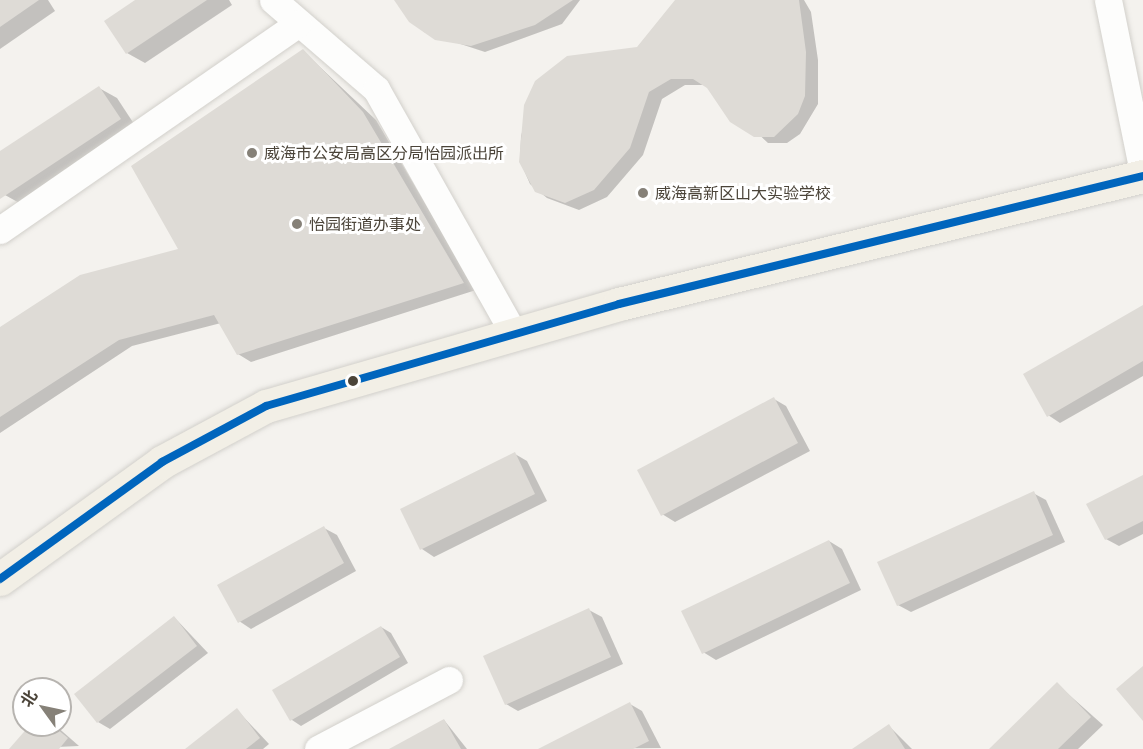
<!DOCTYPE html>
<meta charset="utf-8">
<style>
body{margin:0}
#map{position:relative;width:1143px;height:749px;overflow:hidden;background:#f4f2ee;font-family:"Golos Text","Noto Sans SC",sans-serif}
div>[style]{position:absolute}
.shadow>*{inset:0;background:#0003}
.building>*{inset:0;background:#dedbd6}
.roads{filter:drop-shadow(0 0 2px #d2d0cb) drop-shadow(0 0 2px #d2d0cb)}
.minor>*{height:27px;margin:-13.5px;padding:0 13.5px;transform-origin:13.5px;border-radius:13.5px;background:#fdfdfc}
.major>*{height:33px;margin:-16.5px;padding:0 16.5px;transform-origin:16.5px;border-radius:16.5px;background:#f2efe6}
.bus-1>*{height:8px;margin:-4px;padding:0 4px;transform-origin:4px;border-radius:4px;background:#0065bd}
.dots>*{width:16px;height:16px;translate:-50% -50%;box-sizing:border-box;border:3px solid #fff;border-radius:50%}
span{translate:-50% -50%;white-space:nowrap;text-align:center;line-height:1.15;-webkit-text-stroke:6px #fff;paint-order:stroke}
.poi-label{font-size:16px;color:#4b4439}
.left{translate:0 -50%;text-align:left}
.north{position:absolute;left:12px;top:677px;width:60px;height:60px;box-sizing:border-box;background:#fff;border:2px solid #b7b4b0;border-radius:50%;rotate:303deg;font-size:16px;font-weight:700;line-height:24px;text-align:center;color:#4b4439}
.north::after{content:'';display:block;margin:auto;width:21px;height:27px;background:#868178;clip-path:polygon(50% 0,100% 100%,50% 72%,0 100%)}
</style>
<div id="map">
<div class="shadow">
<i style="clip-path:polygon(0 0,48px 0,55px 11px,0 49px)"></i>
<i style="clip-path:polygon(138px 0,229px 0,232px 5px,145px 63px,127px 53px)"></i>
<i style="clip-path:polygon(399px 0,580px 0,562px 24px,485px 52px,424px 32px)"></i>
<i style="clip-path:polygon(676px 0,804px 0,811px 12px,818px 60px,818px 104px,800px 134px,787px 143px,768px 143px,706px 85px,685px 85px,662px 99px,643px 155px,607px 197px,579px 210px,547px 198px,530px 184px,520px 161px,521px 136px,536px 82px,637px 48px)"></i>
<i style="clip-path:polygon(303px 51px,376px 120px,476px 290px,251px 362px,238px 354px,221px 323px,132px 346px,0 433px,0 329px,180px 250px)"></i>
<i style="clip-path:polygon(99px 88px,117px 98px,138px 130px,23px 205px,5px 195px,0 187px,0 153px)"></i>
<i style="clip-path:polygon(1143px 307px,1143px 376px,1060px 423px,1048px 415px)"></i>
<i style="clip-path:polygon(774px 399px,786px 406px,810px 451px,675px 522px,662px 514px)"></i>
<i style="clip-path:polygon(515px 454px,527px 461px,547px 501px,434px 557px,422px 549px,402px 509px)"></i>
<i style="clip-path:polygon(1143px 477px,1143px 534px,1119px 546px,1106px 539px)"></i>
<i style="clip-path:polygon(1033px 493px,1046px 500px,1065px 542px,911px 612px,898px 605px)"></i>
<i style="clip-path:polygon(324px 528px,337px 535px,356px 571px,251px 629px,239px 621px)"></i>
<i style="clip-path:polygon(829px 541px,842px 549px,861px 590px,716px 660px,703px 652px)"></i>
<i style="clip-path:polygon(589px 610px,602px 617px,623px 664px,518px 711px,506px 704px)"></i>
<i style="clip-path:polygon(174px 617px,208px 653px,110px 729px,98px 722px)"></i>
<i style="clip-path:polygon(381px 627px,391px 633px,408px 663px,301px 726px,292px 720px,274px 691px)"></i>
<i style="clip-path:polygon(1057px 684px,1103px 725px,1078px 749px,991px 749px)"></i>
<i style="clip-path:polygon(630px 704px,642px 711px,661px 748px,541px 749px)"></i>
<i style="clip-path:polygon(237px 710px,269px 744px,263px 749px,187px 749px)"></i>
<i style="clip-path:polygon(444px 720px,467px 749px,393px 749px)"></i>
<i style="clip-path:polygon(32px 725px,55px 725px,79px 746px,11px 749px)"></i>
<i style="clip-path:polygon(889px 726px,912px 749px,854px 749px)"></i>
</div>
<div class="building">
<i style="clip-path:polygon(0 0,39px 0,0 27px)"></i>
<i style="clip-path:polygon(135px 0,207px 0,126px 54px,104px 21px)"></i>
<i style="clip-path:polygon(394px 0,573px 0,535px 25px,471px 46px,435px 40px,409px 22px)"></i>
<i style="clip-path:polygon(675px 0,799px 0,806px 52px,805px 96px,798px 114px,774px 137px,754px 137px,730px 122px,707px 88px,693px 79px,671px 79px,649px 92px,630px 148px,594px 190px,565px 203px,535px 192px,519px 162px,524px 105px,535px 81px,567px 56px,637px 47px)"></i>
<i style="clip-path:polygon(303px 49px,363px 112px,464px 283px,237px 355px,214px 315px,119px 340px,0 417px,0 327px,80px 275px,178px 249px,131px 166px)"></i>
<i style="clip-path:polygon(99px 86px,121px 119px,0 199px,0 151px)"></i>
<i style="clip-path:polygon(1143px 305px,1143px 361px,1047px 417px,1023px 374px)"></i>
<i style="clip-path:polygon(774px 397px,798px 443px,661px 516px,637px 470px)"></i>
<i style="clip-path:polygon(515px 452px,535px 494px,420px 550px,400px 509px)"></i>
<i style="clip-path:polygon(1143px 475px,1143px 521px,1105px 540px,1086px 504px)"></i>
<i style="clip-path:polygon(1034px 491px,1053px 535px,897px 606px,877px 562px)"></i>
<i style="clip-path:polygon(324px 526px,344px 563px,238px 623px,217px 585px)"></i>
<i style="clip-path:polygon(829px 540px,850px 583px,702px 654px,681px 611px)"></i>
<i style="clip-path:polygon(589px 608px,611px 657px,505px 705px,483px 656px)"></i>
<i style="clip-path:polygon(174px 616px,197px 646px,97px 723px,74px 694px)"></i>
<i style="clip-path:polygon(381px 626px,400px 657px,290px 721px,272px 690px)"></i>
<i style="clip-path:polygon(1143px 666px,1143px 721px,1116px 689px)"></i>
<i style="clip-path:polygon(1057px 682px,1091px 717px,1058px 749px,989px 749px)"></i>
<i style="clip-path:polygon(630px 702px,649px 741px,633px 749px,538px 749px)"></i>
<i style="clip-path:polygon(237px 708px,260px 738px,246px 749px,185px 749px)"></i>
<i style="clip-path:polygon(444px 719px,461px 749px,389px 749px)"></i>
<i style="clip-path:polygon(889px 724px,905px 749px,852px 749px)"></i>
<i style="clip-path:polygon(30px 725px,52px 725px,68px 738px,59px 749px,9px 749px)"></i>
</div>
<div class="roads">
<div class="minor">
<i style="left:273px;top:0;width:136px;rotate:40.8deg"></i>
<i style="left:376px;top:89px;width:281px;rotate:60.6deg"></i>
<i style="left:1108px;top:0;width:176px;rotate:78.5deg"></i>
<i style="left:0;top:230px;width:362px;rotate:-34.7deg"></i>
<i style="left:318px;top:749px;width:148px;rotate:-27.8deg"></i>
</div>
<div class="major">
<i style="left:0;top:579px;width:200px;rotate:-35.8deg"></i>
<i style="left:162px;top:462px;width:118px;rotate:-28.3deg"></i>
<i style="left:266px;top:406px;width:367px;rotate:-16.1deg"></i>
<i style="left:619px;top:304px;width:539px;rotate:-13.73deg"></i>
</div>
</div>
<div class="bus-1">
<i style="left:0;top:579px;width:200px;rotate:-35.8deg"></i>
<i style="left:162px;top:462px;width:118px;rotate:-28.3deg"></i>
<i style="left:266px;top:406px;width:367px;rotate:-16.1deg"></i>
<i style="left:619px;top:304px;width:539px;rotate:-13.73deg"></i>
</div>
<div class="dots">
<i style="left:252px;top:153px;background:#868178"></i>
<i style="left:643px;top:193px;background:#868178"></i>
<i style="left:297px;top:224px;background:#868178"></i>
<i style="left:353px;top:381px;background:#4b4439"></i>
</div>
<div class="poi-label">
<span class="left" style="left:264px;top:153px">威海市公安局高区分局怡园派出所</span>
<span class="left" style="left:655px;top:193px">威海高新区山大实验学校</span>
<span class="left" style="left:309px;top:224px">怡园街道办事处</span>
</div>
<div class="north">北</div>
</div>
